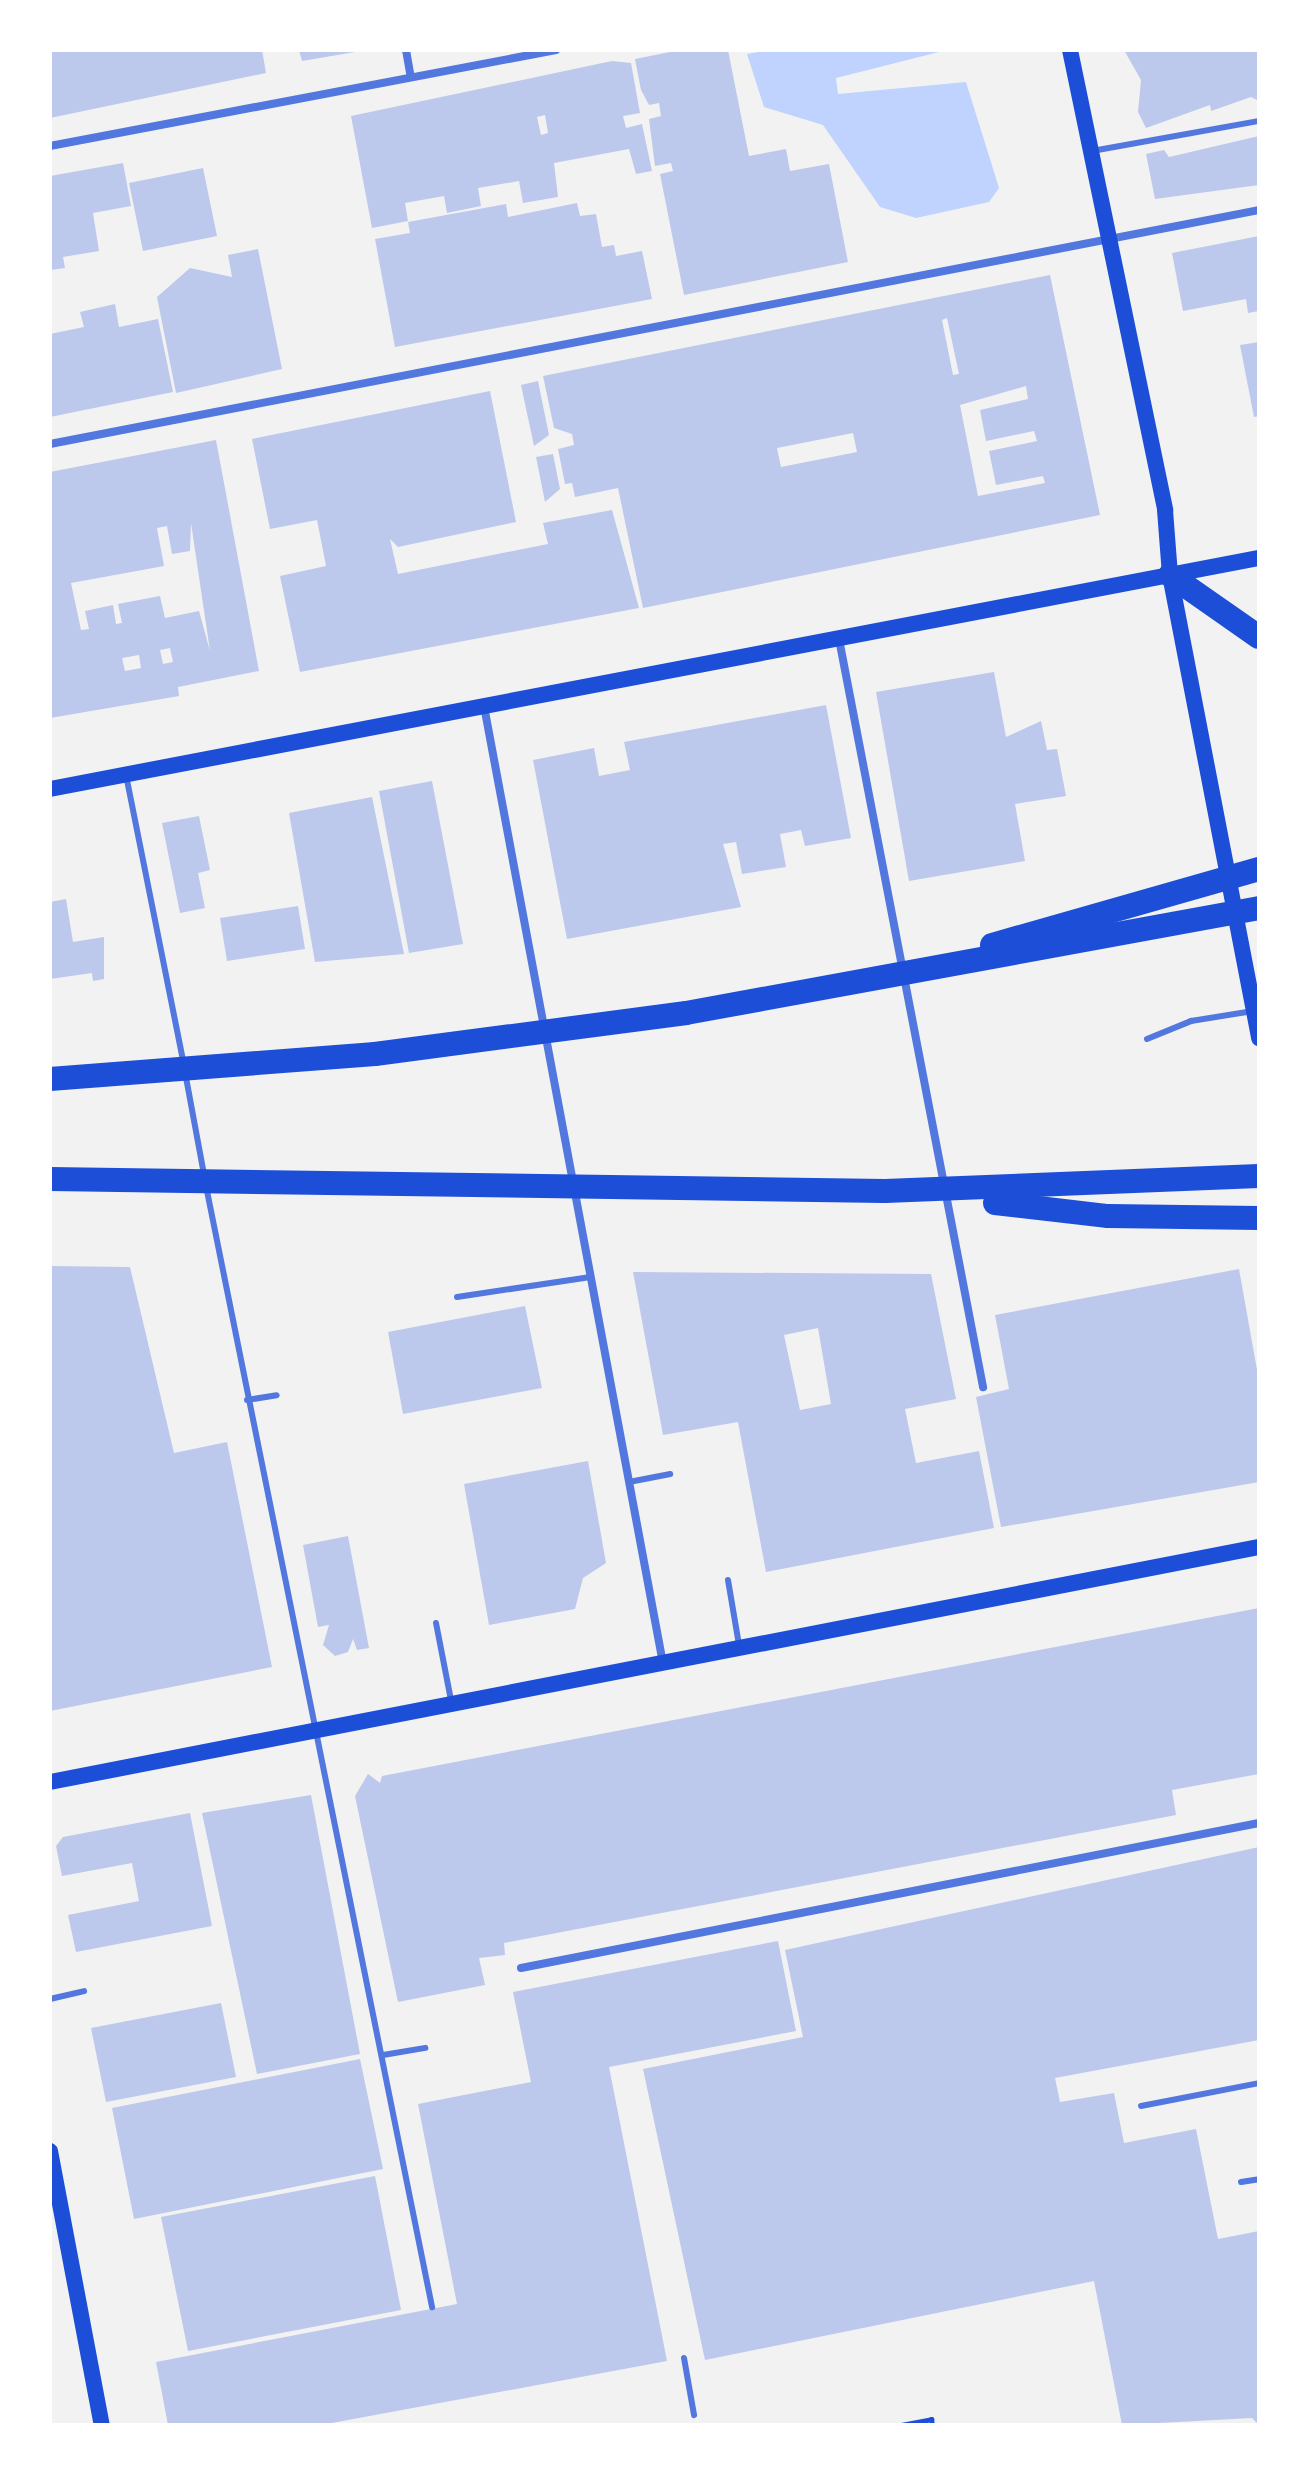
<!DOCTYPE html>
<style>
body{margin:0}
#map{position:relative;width:1309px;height:2475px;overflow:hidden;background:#f2f2f2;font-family:Cabin,sans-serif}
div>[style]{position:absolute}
.water>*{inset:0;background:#bfd3fe}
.building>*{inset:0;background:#bdc9ec}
.path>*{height:5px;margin:-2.5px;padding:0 2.5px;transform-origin:2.5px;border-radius:2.5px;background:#1d4ed8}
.service>*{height:6px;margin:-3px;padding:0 3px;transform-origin:3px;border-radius:3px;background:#5277de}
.minor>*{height:8px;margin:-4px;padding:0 4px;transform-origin:4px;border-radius:4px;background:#5277de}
.secondary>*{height:16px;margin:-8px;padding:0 8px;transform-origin:8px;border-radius:8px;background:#1d4ed8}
.motorway>*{height:24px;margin:-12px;padding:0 12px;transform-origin:12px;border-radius:12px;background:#1d4ed8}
span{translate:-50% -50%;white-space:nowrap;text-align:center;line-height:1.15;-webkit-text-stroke:6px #fff;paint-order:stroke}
.frame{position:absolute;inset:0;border:52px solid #fff;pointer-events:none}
</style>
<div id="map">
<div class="water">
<i style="clip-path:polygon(770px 50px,947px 50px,836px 78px,838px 94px,966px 82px,999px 188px,989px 202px,916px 218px,880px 207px,823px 125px,764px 107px,747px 54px)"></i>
</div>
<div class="building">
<i style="clip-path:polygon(50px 50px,262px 50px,266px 73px,50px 118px)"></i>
<i style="clip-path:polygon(299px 50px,354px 50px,355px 52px,302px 61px)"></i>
<i style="clip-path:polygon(680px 50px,728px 50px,749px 156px,786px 149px,790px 171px,829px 164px,848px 262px,684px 295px,660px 174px,673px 171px,671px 163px,655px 166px,649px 119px,661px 116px,659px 103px,649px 105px,641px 90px,635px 59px)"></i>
<i style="clip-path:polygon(1124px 50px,1259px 50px,1259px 101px,1251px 97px,1211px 111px,1210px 105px,1146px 128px,1138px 112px,1141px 80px)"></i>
<i style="clip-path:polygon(evenodd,612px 61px,631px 63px,640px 113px,623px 116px,626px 128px,642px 124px,652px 171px,636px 174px,629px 149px,554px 163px,558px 197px,523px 203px,519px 181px,478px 188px,481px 206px,447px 213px,444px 196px,405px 203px,408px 221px,372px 228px,351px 116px,612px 61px,545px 115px,548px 133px,541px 135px,537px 117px,545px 115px)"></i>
<i style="clip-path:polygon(1259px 136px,1259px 185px,1155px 199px,1146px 154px,1164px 150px,1169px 157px)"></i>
<i style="clip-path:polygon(123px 163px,131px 206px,93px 213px,99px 251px,63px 257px,65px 268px,50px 270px,50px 176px)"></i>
<i style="clip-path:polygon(203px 168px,217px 236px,143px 251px,129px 183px)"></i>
<i style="clip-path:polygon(577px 203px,580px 216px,596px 214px,602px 247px,614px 245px,616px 256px,642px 251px,652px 299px,395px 347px,375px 239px,410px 233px,408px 222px,506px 204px,508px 217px)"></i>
<i style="clip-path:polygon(1259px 236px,1259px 311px,1248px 313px,1246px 299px,1183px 311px,1172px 253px)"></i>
<i style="clip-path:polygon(258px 249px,282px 369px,176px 393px,157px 297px,190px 268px,232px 277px,228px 255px)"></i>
<i style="clip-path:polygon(evenodd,1050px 275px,1100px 515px,643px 608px,618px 488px,575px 497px,572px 483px,565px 484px,558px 449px,574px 445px,572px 434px,554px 428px,543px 376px,1050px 275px,947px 318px,959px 374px,953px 375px,942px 320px,947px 318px,1050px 275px,1026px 386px,1028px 399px,980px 410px,986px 441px,1034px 431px,1037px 441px,989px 451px,996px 485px,1043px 476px,1045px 483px,978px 496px,960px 405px,1026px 386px,1050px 275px,853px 433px,857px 452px,781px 467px,777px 448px,853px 433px)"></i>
<i style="clip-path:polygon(115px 304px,119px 327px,158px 319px,173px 392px,50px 417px,50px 334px,84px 327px,80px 312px)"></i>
<i style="clip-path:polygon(1259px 342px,1259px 416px,1254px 417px,1240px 345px)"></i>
<i style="clip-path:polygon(538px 381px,549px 435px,534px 446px,521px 385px)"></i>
<i style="clip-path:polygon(490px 391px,516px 522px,398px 547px,390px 539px,398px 574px,548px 544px,543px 523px,612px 510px,639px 608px,300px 672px,280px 576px,326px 566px,317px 520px,270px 529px,252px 439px)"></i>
<i style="clip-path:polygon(evenodd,216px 440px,259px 671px,178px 687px,179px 696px,50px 718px,50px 472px,216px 440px,191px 523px,210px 651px,199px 611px,165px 618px,160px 596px,118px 604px,122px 623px,116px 624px,113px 605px,85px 611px,89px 629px,81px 630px,71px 583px,164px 566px,157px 528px,167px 526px,172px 554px,190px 551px,191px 523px,216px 440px,170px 648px,173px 662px,163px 664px,160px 650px,170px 648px,216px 440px,139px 655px,141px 668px,125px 671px,122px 658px,139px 655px)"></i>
<i style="clip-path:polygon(553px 454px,560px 489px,545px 502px,536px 457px)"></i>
<i style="clip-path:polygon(994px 672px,1006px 737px,1041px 721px,1047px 750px,1057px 749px,1066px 796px,1015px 804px,1025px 861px,909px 881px,876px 692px)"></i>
<i style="clip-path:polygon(826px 705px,851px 838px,805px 846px,801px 830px,780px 834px,786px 867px,742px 874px,736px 842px,723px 844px,741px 907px,567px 939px,533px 760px,594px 748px,599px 776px,630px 770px,624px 742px)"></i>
<i style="clip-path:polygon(432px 781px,463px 944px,409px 953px,379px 791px)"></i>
<i style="clip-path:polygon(372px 797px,404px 954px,315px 962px,289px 813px)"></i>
<i style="clip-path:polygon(199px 816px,210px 870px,198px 873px,205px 908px,180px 913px,162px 823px)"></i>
<i style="clip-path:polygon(66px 899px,73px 942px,104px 937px,104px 979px,93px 981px,92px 973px,50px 979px,50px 902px)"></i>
<i style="clip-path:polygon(298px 906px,305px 949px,227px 961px,220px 918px)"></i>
<i style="clip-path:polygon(50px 1266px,130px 1267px,174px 1453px,227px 1442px,272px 1667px,50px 1711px)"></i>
<i style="clip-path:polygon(1239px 1269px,1259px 1381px,1259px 1482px,1001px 1527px,976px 1397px,1009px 1389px,995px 1315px)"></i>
<i style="clip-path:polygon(evenodd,633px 1272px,931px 1274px,956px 1399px,905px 1409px,916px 1463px,979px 1451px,994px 1528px,766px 1572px,738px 1422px,663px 1435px,633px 1272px,818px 1328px,831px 1404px,800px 1410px,784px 1335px,818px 1328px)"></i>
<i style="clip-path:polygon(525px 1306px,542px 1388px,403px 1414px,388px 1332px)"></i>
<i style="clip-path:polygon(588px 1461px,606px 1563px,583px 1578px,575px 1609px,489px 1625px,464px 1484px)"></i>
<i style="clip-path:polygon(348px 1536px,369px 1648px,357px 1650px,353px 1639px,348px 1652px,335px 1656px,323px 1645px,329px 1625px,318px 1627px,303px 1545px)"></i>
<i style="clip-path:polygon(1259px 1608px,1259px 1774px,1172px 1790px,1176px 1815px,504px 1943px,505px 1955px,479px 1958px,485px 1985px,398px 2002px,355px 1796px,368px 1774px,380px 1783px,382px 1776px)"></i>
<i style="clip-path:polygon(311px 1795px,360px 2054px,257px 2074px,202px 1813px)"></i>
<i style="clip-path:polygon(190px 1813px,212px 1926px,76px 1952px,68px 1915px,139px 1901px,132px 1863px,62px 1876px,56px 1846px,63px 1837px)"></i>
<i style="clip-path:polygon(1259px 1847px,1259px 2040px,1055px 2078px,1060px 2102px,1114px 2093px,1124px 2143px,1196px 2129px,1218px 2239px,1259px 2231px,1259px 2425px,1252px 2418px,1122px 2425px,1094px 2281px,705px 2360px,643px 2069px,803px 2037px,785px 1950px)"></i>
<i style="clip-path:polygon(778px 1941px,796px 2031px,609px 2067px,667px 2361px,321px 2425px,168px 2425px,156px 2362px,457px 2304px,418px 2104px,531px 2082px,513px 1992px)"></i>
<i style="clip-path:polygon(221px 2003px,236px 2077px,106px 2102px,91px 2028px)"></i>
<i style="clip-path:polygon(360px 2059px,383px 2169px,134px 2219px,112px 2108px)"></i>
<i style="clip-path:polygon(375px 2176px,401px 2310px,188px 2351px,161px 2217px)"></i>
</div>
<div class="path">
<i style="left:901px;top:2425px;width:31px;rotate:-11deg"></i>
<i style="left:931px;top:2419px;width:6px;rotate:81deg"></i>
</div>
<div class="service">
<i style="left:1092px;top:151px;width:170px;rotate:-10.2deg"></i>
<i style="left:126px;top:775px;width:292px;rotate:78.7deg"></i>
<i style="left:1147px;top:1039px;width:48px;rotate:-22.2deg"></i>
<i style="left:1191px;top:1021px;width:63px;rotate:-9.2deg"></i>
<i style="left:185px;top:1072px;width:105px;rotate:79.5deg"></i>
<i style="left:206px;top:1186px;width:1144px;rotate:78.6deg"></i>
<i style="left:457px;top:1297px;width:135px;rotate:-8.5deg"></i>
<i style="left:247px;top:1400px;width:30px;rotate:-9deg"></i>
<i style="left:629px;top:1482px;width:42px;rotate:-11deg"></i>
<i style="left:728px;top:1580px;width:66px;rotate:80.4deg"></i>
<i style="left:436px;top:1623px;width:78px;rotate:79deg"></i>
<i style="left:50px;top:1999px;width:35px;rotate:-13deg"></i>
<i style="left:383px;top:2055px;width:43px;rotate:-9.5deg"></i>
<i style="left:1141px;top:2106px;width:120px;rotate:-11deg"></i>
<i style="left:1241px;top:2182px;width:18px;rotate:-9deg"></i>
<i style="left:684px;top:2358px;width:58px;rotate:80deg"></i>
</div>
<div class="minor">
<i style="left:406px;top:50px;width:27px;rotate:80deg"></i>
<i style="left:50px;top:146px;width:515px;rotate:-10.74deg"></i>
<i style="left:50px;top:444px;width:1231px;rotate:-10.95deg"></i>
<i style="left:839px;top:639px;width:762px;rotate:79.1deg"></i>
<i style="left:484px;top:706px;width:974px;rotate:79.41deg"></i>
<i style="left:521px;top:1968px;width:752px;rotate:-11.12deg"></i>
</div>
<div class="secondary">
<i style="left:1070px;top:50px;width:470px;rotate:78.3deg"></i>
<i style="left:1165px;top:510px;width:65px;rotate:85.6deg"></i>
<i style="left:1170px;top:575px;width:472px;rotate:79.1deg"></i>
<i style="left:50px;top:789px;width:1231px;rotate:-10.82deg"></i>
<i style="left:50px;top:1782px;width:1232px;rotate:-11deg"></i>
<i style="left:50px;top:2151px;width:279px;rotate:79.3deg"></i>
</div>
<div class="motorway">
<i style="left:1170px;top:575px;width:108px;rotate:34.9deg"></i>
<i style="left:992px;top:945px;width:278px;rotate:-15.9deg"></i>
<i style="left:50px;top:1079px;width:326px;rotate:-4.4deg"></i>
<i style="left:375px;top:1054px;width:314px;rotate:-7.5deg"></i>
<i style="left:686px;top:1013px;width:583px;rotate:-10.38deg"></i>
<i style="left:50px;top:1179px;width:835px;rotate:0.82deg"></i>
<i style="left:885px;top:1191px;width:374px;rotate:-2.3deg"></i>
<i style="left:995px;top:1203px;width:114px;rotate:6.6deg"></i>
<i style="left:1108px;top:1216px;width:151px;rotate:0.8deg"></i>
</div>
<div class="frame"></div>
</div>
